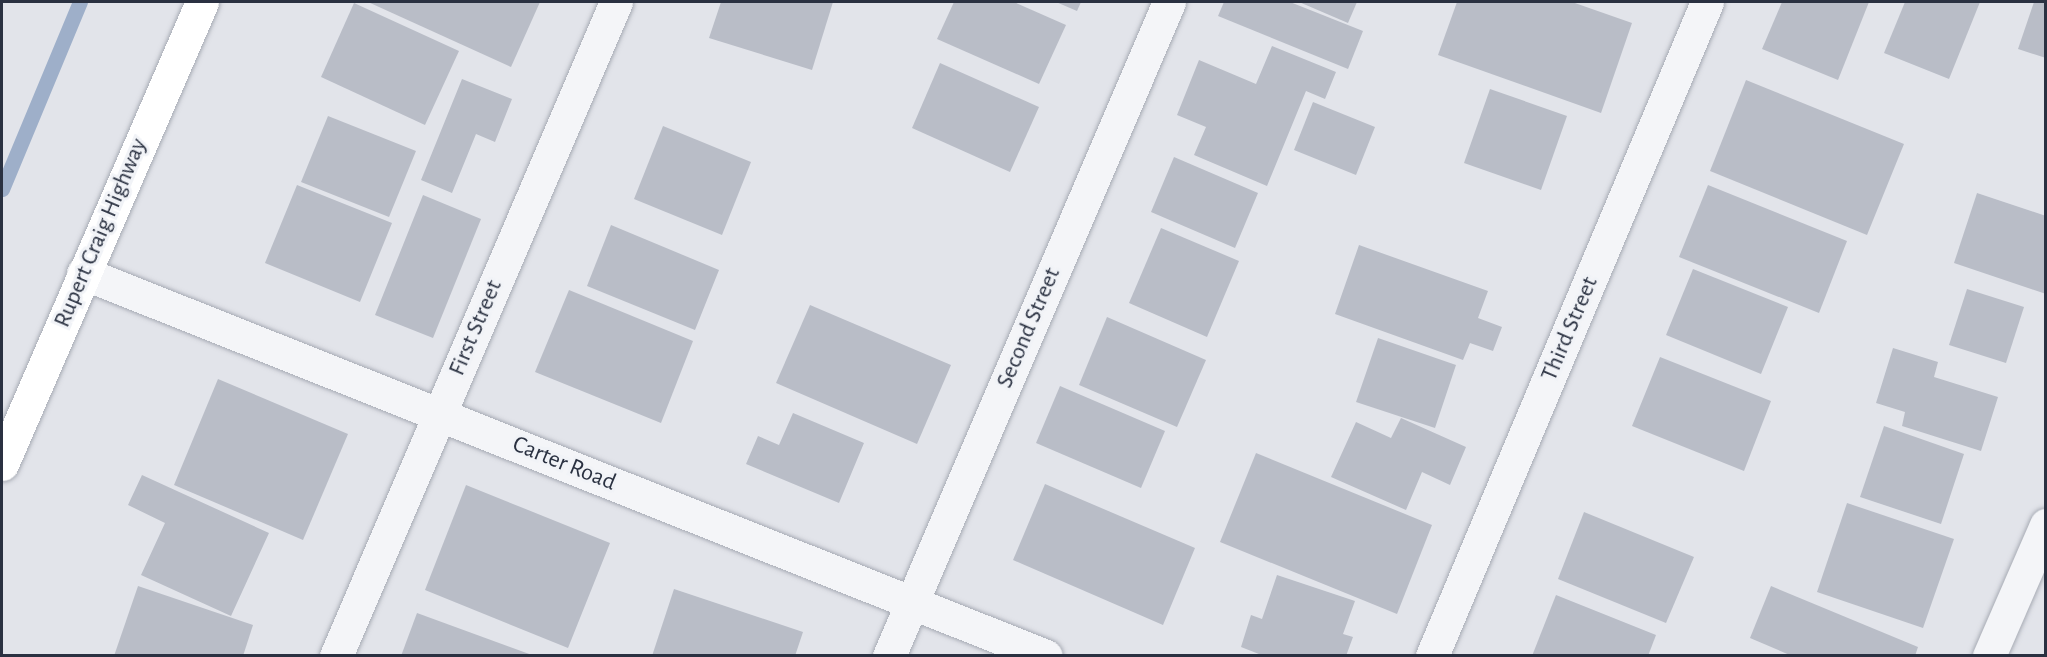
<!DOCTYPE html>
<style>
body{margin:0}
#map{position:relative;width:2047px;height:657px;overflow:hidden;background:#e2e4ea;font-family:"Alegreya Sans",sans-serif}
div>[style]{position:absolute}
.stream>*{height:15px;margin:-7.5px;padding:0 7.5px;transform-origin:7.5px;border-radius:7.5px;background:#9eafc9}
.building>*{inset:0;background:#b9bdc7}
.roads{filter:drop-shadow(0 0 2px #a7abb4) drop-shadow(0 0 2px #a7abb4)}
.minor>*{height:33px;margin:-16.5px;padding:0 16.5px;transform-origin:16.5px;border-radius:16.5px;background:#f4f5f8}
.major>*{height:33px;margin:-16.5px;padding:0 16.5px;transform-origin:16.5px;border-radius:16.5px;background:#fff}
span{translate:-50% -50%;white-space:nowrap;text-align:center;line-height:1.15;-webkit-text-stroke:6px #f1f3f7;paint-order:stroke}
.street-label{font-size:24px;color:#2a3141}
.frame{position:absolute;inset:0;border:3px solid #2a3141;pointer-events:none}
</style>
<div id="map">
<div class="stream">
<i style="left:2px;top:189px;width:203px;rotate:-67.4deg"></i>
</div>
<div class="building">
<i style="clip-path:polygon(368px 2px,540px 2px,511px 67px)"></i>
<i style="clip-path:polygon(721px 2px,833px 2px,812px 70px,709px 38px)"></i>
<i style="clip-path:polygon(954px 2px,1014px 2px,1066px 25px,1039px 84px,937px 39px)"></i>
<i style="clip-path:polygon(1056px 2px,1081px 2px,1077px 11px)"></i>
<i style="clip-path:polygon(1224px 2px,1290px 2px,1363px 31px,1348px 69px,1218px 16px)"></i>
<i style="clip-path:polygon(1299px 2px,1357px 2px,1348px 23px)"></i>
<i style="clip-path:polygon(1457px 2px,1572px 2px,1632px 23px,1601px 113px,1438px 55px)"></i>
<i style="clip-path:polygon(1782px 2px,1869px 2px,1838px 80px,1762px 49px)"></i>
<i style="clip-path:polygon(1905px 2px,1980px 2px,1949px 79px,1884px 53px)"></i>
<i style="clip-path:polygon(2034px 2px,2046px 2px,2046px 58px,2018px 49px)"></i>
<i style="clip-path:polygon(354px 3px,459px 51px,425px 125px,321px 77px)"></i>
<i style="clip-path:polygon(1272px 46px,1336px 72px,1325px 99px,1306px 91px,1267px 186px,1194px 155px,1206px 127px,1177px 115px,1199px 60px,1256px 84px)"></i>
<i style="clip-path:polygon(940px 63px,1039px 107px,1010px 172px,912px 128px)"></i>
<i style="clip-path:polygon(462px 79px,512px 99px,495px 142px,476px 134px,452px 193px,421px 180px)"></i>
<i style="clip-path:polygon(1746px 80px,1904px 144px,1867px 235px,1710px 171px)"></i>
<i style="clip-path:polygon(1490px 89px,1567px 116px,1541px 190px,1464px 163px)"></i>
<i style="clip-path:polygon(1313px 102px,1375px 127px,1356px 175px,1294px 150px)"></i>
<i style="clip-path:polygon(328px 116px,416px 151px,389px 217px,301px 182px)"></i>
<i style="clip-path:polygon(663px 126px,751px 162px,722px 235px,634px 199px)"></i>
<i style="clip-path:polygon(1174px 157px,1258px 193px,1235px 248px,1151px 212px)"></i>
<i style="clip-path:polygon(297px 185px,392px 223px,360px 302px,265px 263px)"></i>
<i style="clip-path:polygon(1708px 185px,1847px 241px,1819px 313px,1679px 257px)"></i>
<i style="clip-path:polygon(1977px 193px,2046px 216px,2046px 294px,1954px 263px)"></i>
<i style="clip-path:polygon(423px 195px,481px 219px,433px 338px,375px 315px)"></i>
<i style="clip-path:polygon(611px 225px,719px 270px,695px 330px,587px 286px)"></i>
<i style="clip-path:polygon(1161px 228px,1239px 261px,1207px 337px,1129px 303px)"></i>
<i style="clip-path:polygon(1359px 245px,1488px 291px,1478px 318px,1502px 327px,1493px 351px,1470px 343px,1463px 360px,1335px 314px)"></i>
<i style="clip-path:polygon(1693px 269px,1788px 307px,1761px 374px,1666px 335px)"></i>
<i style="clip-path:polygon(1967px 289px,2024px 307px,2006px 363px,1949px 345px)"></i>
<i style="clip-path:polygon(569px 290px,693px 341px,661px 423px,535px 372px)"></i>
<i style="clip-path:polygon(810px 305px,951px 365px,917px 444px,776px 383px)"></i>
<i style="clip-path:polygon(1107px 317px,1206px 360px,1177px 427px,1079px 385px)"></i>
<i style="clip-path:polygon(1378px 338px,1456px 365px,1435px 428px,1356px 402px)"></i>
<i style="clip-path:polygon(1893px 348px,1938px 362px,1934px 377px,1998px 397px,1981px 451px,1902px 426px,1905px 412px,1876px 403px)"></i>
<i style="clip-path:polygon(1660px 357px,1771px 401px,1744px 471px,1632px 426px)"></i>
<i style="clip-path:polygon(218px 379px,348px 434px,303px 540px,174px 485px)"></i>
<i style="clip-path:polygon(1060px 386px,1165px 431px,1141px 488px,1036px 443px)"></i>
<i style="clip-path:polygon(793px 413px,864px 443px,839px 503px,746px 464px,758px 436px,779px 445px)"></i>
<i style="clip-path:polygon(1401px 418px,1466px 447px,1450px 485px,1422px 472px,1406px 510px,1331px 477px,1356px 422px,1391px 438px)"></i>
<i style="clip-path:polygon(1884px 426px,1964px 454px,1941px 524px,1860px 497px)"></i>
<i style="clip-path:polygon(1256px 453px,1432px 525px,1397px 614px,1220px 542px)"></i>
<i style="clip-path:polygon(142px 475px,269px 533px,231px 616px,141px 575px,165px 523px,128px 505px)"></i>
<i style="clip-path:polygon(1045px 484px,1195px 548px,1163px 625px,1013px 560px)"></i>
<i style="clip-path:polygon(466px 485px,610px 543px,568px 648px,425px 590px)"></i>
<i style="clip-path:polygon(1847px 503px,1954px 539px,1923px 628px,1817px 592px)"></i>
<i style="clip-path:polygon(1584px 512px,1694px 557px,1666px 623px,1558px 579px)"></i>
<i style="clip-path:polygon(1277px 575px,1355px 601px,1343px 634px,1353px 637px,1346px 656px,1264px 656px,1241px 647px,1251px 615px,1262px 619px)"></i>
<i style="clip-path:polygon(138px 586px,253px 625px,243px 656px,114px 656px)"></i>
<i style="clip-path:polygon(1771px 586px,1918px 647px,1915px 656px,1792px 656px,1750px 638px)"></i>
<i style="clip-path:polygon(674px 589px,803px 632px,795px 656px,652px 656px)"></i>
<i style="clip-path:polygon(1556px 595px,1656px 635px,1648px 656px,1532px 656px)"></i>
<i style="clip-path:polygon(417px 613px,532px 655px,532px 656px,401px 656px)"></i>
</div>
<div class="roads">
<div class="minor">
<i style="left:83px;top:273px;width:1036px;rotate:21.69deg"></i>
<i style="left:336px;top:656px;width:711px;rotate:-66.82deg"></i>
<i style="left:889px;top:656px;width:711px;rotate:-66.82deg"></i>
<i style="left:1432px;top:656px;width:709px;rotate:-67.19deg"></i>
<i style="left:1989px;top:656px;width:143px;rotate:-66.5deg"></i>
</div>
<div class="major">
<i style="left:2px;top:464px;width:503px;rotate:-66.59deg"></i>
</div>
</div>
<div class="street-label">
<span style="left:101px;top:233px;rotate:-67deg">Rupert Craig Highway</span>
<span style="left:476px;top:328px;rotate:-67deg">First Street</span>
<span style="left:1029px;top:328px;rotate:-67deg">Second Street</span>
<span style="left:1570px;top:329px;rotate:-67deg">Third Street</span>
<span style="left:564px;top:464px;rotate:22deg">Carter Road</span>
</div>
<div class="frame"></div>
</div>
